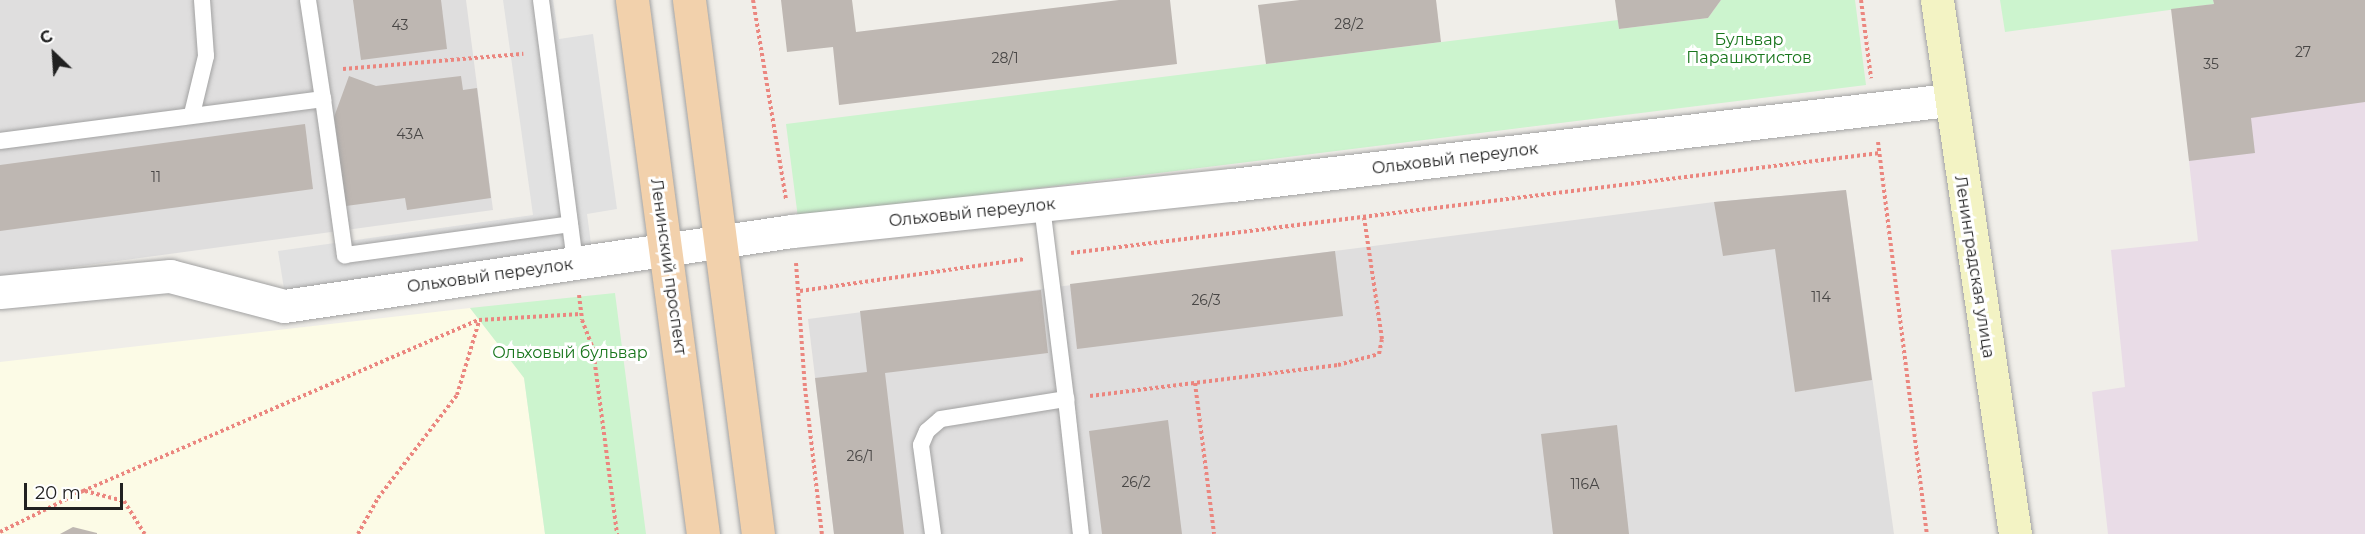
<!DOCTYPE html>
<meta charset="utf-8">
<style>
body{margin:0}
#map{position:relative;width:2365px;height:534px;overflow:hidden;background:#f0eee9;font-family:Montserrat,sans-serif}
div>[style]{position:absolute}
.residential>*{inset:0;background:#dfdede}
.industrial>*{inset:0;background:#e9dce7}
.education>*{inset:0;background:#fcfbe6}
.park>*{inset:0;background:#ccf4ce}
.parking>*{inset:0;background:#e1e1e1}
.building>*{inset:0;background:#beb7b2}
.path>*{height:4px;margin-top:-2px;transform-origin:0;background:repeating-linear-gradient(90deg,#eb867f 0 3px,transparent 0 6px)}
.roads{filter:drop-shadow(0 0 2px #a2a2a2) drop-shadow(0 0 2px #a2a2a2)}
.service>*{height:16px;margin:-8px;padding:0 8px;transform-origin:8px;border-radius:8px;background:#fff}
.minor>*{height:33px;margin:-16.5px;padding:0 16.5px;transform-origin:16.5px;border-radius:16.5px;background:#fff}
.secondary>*{height:33px;margin:-16.5px;padding:0 16.5px;transform-origin:16.5px;border-radius:16.5px;background:#f3f3c4}
.primary>*{height:33px;margin:-16.5px;padding:0 16.5px;transform-origin:16.5px;border-radius:16.5px;background:#f2d1ac}
span{translate:-50% -50%;white-space:nowrap;text-align:center;line-height:1.15;-webkit-text-stroke:6px #fff;paint-order:stroke}
.number-label{font-size:14px;color:#484645}
.number-label span{-webkit-text-stroke-width:0}
.park-label{font-size:16px;color:#19761d}
.street-label{font-size:16px;color:#212121}
.north{position:absolute;left:24px;top:24px;width:60px;height:60px;-webkit-text-stroke:4px #fff;paint-order:stroke;rotate:335deg;font-size:16px;font-weight:700;line-height:24px;text-align:center;color:#212121}
.north::after{content:'';display:block;margin:auto;width:21px;height:27px;background:#212121;clip-path:polygon(50% 0,100% 100%,50% 72%,0 100%)}
.scale{position:absolute;left:24px;top:483px;width:99px;height:27px;box-sizing:border-box;border:3px solid #212121;border-top:0;padding-left:8px;font-size:18px;line-height:21px;white-space:nowrap;color:#212121;-webkit-text-stroke:4px #fff;paint-order:stroke}
</style>
<div id="map">
<div class="residential">
<i style="clip-path:polygon(0 0,466px 0,493px 210px,0 277px)"></i>
<i style="clip-path:polygon(1846px 190px,1894px 534px,834px 534px,808px 319px,1714px 202px)"></i>
</div>
<div class="industrial">
<i style="clip-path:polygon(2244px 0,2365px 0,2365px 534px,2108px 534px,2092px 392px,2125px 387px,2111px 250px,2198px 241px,2189px 161px)"></i>
</div>
<div class="education">
<i style="clip-path:polygon(470px 308px,524px 377px,545px 534px,0 534px,0 362px)"></i>
</div>
<div class="park">
<i style="clip-path:polygon(1721px 0,1855px 0,1866px 85px,798px 218px,786px 124px,1618px 20px,1619px 29px,1708px 18px)"></i>
<i style="clip-path:polygon(2000px 0,2213px 0,2214px 4px,2005px 32px)"></i>
<i style="clip-path:polygon(615px 293px,646px 534px,545px 534px,524px 378px,470px 308px)"></i>
</div>
<div class="parking">
<i style="clip-path:polygon(503px 0,553px 0,559px 39px,593px 34px,617px 209px,587px 214px,592px 251px,285px 295px,278px 251px,533px 215px)"></i>
</div>
<div class="building">
<i style="clip-path:polygon(353px 0,441px 0,447px 49px,361px 60px)"></i>
<i style="clip-path:polygon(781px 0,852px 0,856px 32px,1119px 0,1170px 0,1177px 64px,839px 105px,833px 47px,787px 52px)"></i>
<i style="clip-path:polygon(1300px 0,1436px 0,1441px 42px,1266px 64px,1258px 5px)"></i>
<i style="clip-path:polygon(1615px 0,1721px 0,1708px 18px,1619px 29px)"></i>
<i style="clip-path:polygon(2213px 0,2365px 0,2365px 102px,2251px 118px,2255px 153px,2189px 161px,2171px 9px,2214px 4px)"></i>
<i style="clip-path:polygon(349px 76px,376px 86px,461px 76px,463px 90px,477px 88px,491px 198px,407px 210px,405px 198px,346px 206px,334px 117px)"></i>
<i style="clip-path:polygon(305px 124px,313px 189px,0 231px,0 165px)"></i>
<i style="clip-path:polygon(1846px 190px,1872px 380px,1795px 392px,1775px 249px,1723px 256px,1714px 202px)"></i>
<i style="clip-path:polygon(1335px 251px,1343px 316px,1077px 349px,1070px 284px)"></i>
<i style="clip-path:polygon(1041px 290px,1048px 353px,885px 373px,904px 534px,834px 534px,815px 378px,867px 372px,860px 311px)"></i>
<i style="clip-path:polygon(1168px 420px,1182px 534px,1102px 534px,1089px 431px)"></i>
<i style="clip-path:polygon(1617px 425px,1629px 534px,1553px 534px,1541px 434px)"></i>
<i style="clip-path:polygon(73px 527px,97px 533px,97px 534px,60px 534px)"></i>
</div>
<div class="path">
<i style="left:753px;top:0;width:202px;rotate:80.6deg"></i>
<i style="left:1861px;top:0;width:79px;rotate:82.7deg"></i>
<i style="left:343px;top:69px;width:181px;rotate:-4.8deg"></i>
<i style="left:1878px;top:142px;width:395px;rotate:82.9deg"></i>
<i style="left:1071px;top:253px;width:815px;rotate:-7.05deg"></i>
<i style="left:796px;top:263px;width:125px;rotate:85.9deg"></i>
<i style="left:805px;top:388px;width:147px;rotate:83.4deg"></i>
<i style="left:800px;top:291px;width:227px;rotate:-8.1deg"></i>
<i style="left:579px;top:295px;width:25px;rotate:83deg"></i>
<i style="left:582px;top:320px;width:31px;rotate:69deg"></i>
<i style="left:593px;top:349px;width:187px;rotate:82.6deg"></i>
<i style="left:1195px;top:383px;width:152px;rotate:82.8deg"></i>
<i style="left:1090px;top:396px;width:250px;rotate:-7.1deg"></i>
<i style="left:1338px;top:365px;width:42px;rotate:-15deg"></i>
<i style="left:1379px;top:354px;width:15px;rotate:-79deg"></i>
<i style="left:1382px;top:339px;width:123px;rotate:-98.4deg"></i>
<i style="left:85px;top:491px;width:40px;rotate:14.4deg"></i>
<i style="left:124px;top:501px;width:39px;rotate:58deg"></i>
<i style="left:0;top:532px;width:93px;rotate:-26.3deg"></i>
<i style="left:83px;top:491px;width:431px;rotate:-23.4deg"></i>
<i style="left:479px;top:320px;width:102px;rotate:-3.4deg"></i>
<i style="left:358px;top:534px;width:41px;rotate:-60.9deg"></i>
<i style="left:378px;top:498px;width:130px;rotate:-52.5deg"></i>
<i style="left:457px;top:395px;width:77px;rotate:-73.4deg"></i>
</div>
<div class="roads">
<div class="service">
<i style="left:308px;top:0;width:100px;rotate:81.4deg"></i>
<i style="left:541px;top:0;width:265px;rotate:82.6deg"></i>
<i style="left:192px;top:114px;width:60px;rotate:-76.4deg"></i>
<i style="left:206px;top:56px;width:56px;rotate:-94.1deg"></i>
<i style="left:0;top:141px;width:326px;rotate:-7.4deg"></i>
<i style="left:323px;top:99px;width:158px;rotate:82deg"></i>
<i style="left:345px;top:255px;width:227px;rotate:-7.8deg"></i>
<i style="left:1066px;top:399px;width:136px;rotate:83.7deg"></i>
<i style="left:933px;top:534px;width:90px;rotate:-97.7deg"></i>
<i style="left:921px;top:445px;width:15px;rotate:-67deg"></i>
<i style="left:927px;top:431px;width:18px;rotate:-41deg"></i>
<i style="left:941px;top:419px;width:127px;rotate:-9.1deg"></i>
<i style="left:1066px;top:399px;width:194px;rotate:-97.1deg"></i>
</div>
<div class="minor">
<i style="left:0;top:292px;width:171px;rotate:-5.4deg"></i>
<i style="left:170px;top:276px;width:118px;rotate:14.7deg"></i>
<i style="left:284px;top:306px;width:514px;rotate:-8.4deg"></i>
<i style="left:792px;top:231px;width:442px;rotate:-6deg"></i>
<i style="left:1232px;top:185px;width:721px;rotate:-6.77deg"></i>
</div>
<div class="secondary">
<i style="left:1937px;top:0;width:540px;rotate:81.69deg"></i>
</div>
<div class="primary">
<i style="left:632px;top:0;width:539px;rotate:82.43deg"></i>
<i style="left:689px;top:0;width:538px;rotate:82.64deg"></i>
</div>
</div>
<div class="number-label">
<span style="left:1349px;top:24px">28/2</span>
<span style="left:400px;top:25px">43</span>
<span style="left:2303px;top:52px">27</span>
<span style="left:1005px;top:58px">28/1</span>
<span style="left:2211px;top:64px">35</span>
<span style="left:410px;top:134px">43А</span>
<span style="left:156px;top:177px">11</span>
<span style="left:1821px;top:297px">114</span>
<span style="left:1206px;top:300px">26/3</span>
<span style="left:860px;top:456px">26/1</span>
<span style="left:1136px;top:482px">26/2</span>
<span style="left:1585px;top:484px">116А</span>
</div>
<div class="park-label">
<span style="left:1749px;top:49px">Бульвар<br>Парашютистов</span>
<span style="left:570px;top:353px">Ольховый бульвар</span>
</div>
<div class="street-label">
<span style="left:1455px;top:159px;rotate:-7deg">Ольховый переулок</span>
<span style="left:972px;top:213px;rotate:-6deg">Ольховый переулок</span>
<span style="left:668px;top:267px;rotate:82deg">Ленинский проспект</span>
<span style="left:1974px;top:267px;rotate:81deg">Ленинградская улица</span>
<span style="left:490px;top:276px;rotate:-8deg">Ольховый переулок</span>
</div>
<div class="north">С</div>
<div class="scale">20 m</div>
</div>
